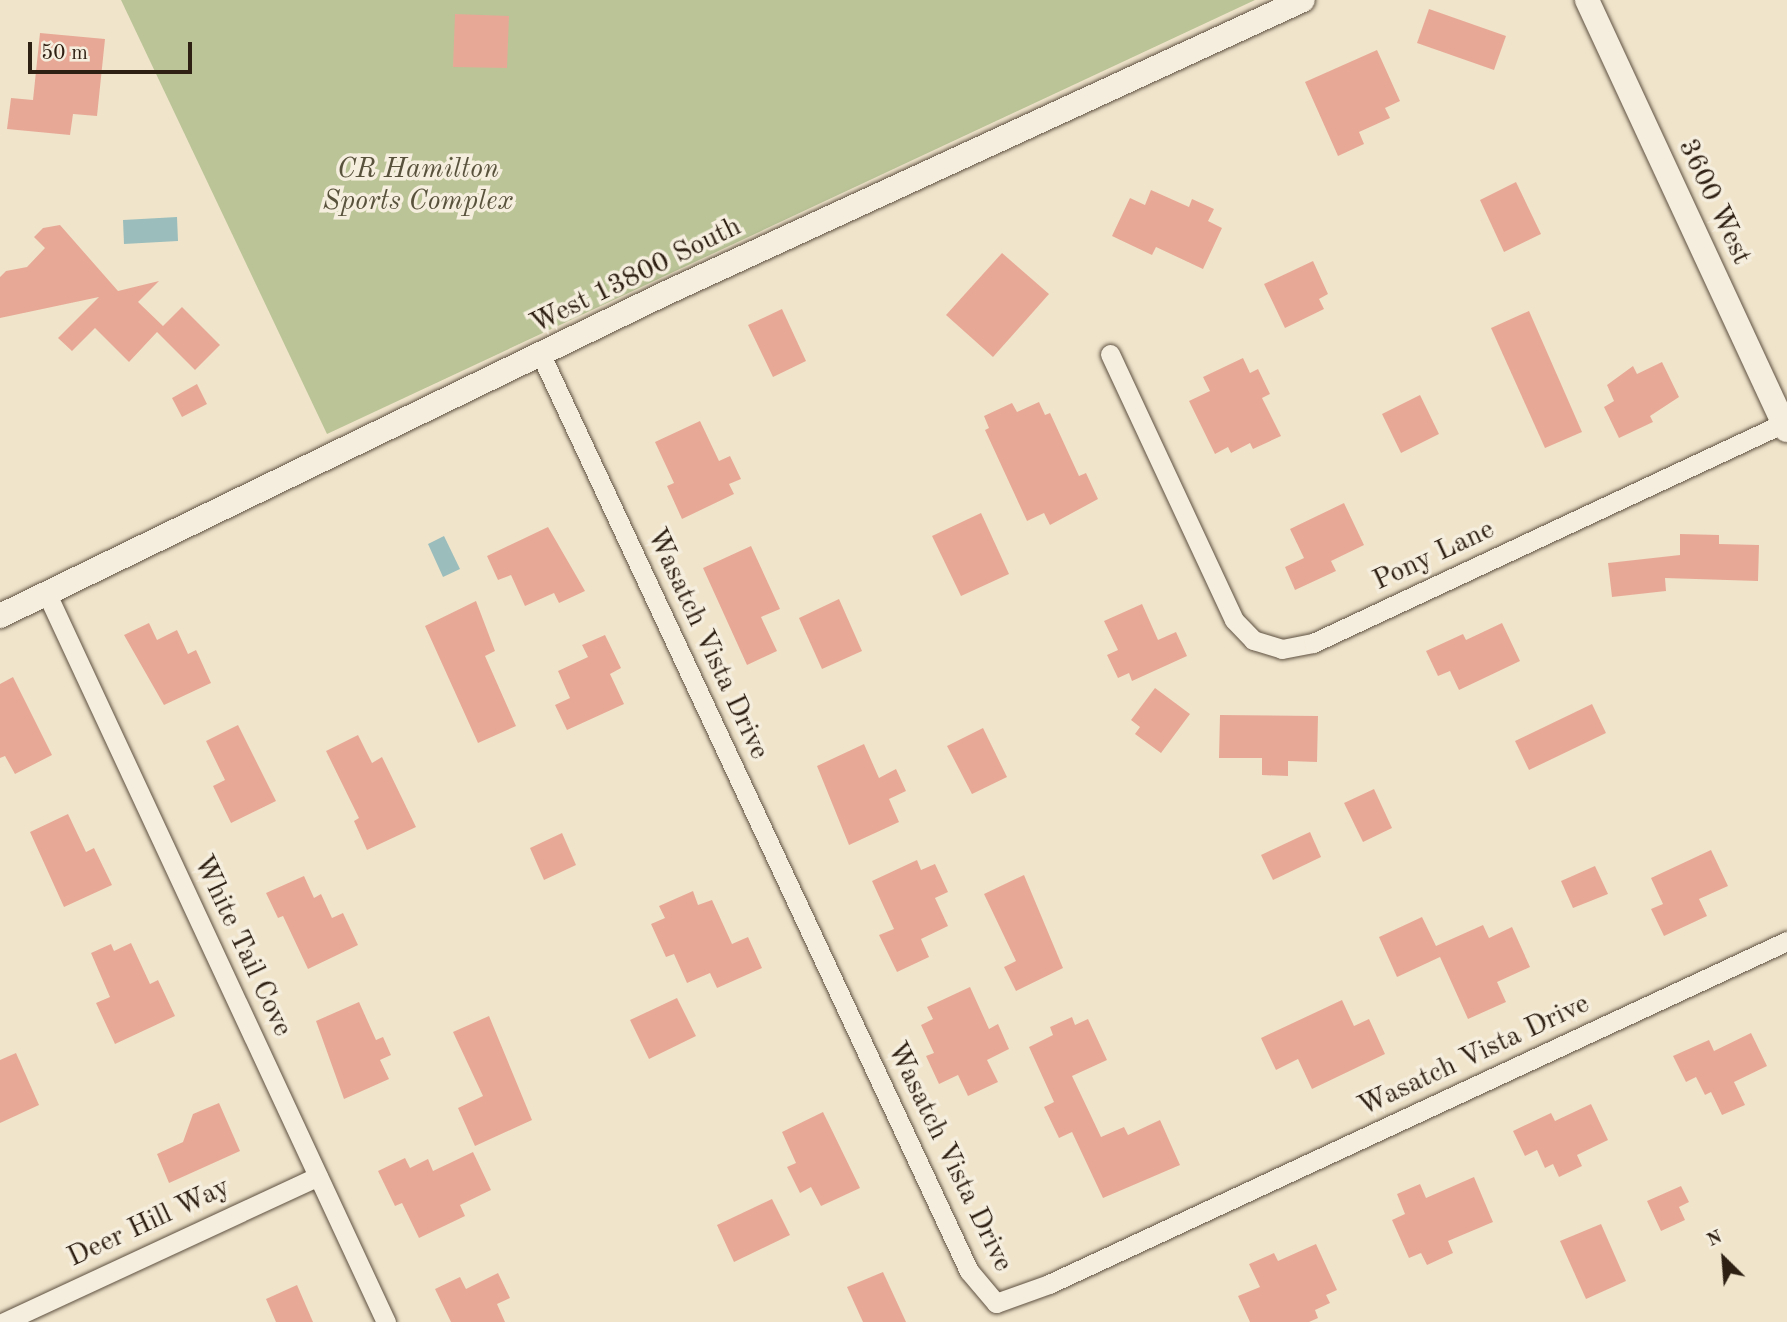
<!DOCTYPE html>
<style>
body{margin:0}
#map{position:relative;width:1787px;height:1322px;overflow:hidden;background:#f0e4cb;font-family:"Old Standard TT",serif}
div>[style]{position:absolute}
.green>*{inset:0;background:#bac497}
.water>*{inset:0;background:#9bbebc}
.building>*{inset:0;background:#e7a996}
.roads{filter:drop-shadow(0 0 2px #5e5141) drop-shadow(0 0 2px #5e5141)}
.minor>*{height:19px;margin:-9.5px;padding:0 9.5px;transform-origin:9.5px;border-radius:9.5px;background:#f5eddd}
.tertiary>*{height:24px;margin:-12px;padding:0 12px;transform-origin:12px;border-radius:12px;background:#f5eddd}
span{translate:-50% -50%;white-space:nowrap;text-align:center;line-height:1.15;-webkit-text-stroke:7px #f5eddd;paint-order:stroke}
.park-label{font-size:28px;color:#58513b;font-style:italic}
.street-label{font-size:28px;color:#2e2013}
.north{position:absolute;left:1689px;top:1224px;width:70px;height:70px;-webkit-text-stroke:5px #f5eddd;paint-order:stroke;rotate:335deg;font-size:19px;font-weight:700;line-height:28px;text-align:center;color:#2e2013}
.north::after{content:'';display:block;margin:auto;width:24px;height:32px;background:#2e2013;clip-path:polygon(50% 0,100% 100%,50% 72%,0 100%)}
.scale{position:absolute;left:28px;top:42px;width:164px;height:32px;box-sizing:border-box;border:4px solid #2e2013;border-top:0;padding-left:9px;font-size:21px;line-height:24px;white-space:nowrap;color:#2e2013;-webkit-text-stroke:5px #f5eddd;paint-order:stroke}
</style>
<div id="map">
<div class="green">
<i style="clip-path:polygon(121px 0,1255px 0,327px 434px)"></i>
</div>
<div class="water">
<i style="clip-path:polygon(177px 217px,178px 241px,124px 244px,123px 220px)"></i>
<i style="clip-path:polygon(444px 536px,460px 569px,443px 577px,428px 544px)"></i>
</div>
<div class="building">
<i style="clip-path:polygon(1429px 9px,1506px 36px,1494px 70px,1417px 43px)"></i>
<i style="clip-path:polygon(455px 14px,509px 16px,507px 68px,453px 67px)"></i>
<i style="clip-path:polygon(40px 33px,105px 39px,97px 116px,73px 114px,70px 135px,7px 129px,11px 98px,33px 100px)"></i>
<i style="clip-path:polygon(1377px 50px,1400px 101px,1385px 108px,1390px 118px,1359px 132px,1364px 144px,1338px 156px,1305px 82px)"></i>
<i style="clip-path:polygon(1516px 182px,1541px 234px,1504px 252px,1480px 200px)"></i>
<i style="clip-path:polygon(1151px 190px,1189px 207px,1192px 199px,1214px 209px,1208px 221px,1222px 228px,1203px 269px,1156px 247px,1152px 255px,1112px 236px,1130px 198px,1145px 205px)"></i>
<i style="clip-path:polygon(60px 225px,118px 291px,159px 281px,138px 302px,163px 326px,182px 307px,220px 345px,195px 370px,157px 332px,129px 362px,95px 328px,72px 351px,58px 338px,99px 297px,0 318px,0 277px,6px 271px,27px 267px,45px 248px,34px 237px,43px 228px)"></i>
<i style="clip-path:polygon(1002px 253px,1049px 294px,993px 357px,946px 315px)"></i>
<i style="clip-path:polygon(1313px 261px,1328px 294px,1319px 299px,1324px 309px,1285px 328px,1264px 284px)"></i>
<i style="clip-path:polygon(782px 309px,806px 361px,773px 377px,748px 325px)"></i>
<i style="clip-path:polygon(1529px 311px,1582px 432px,1545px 448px,1491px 328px)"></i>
<i style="clip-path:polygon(1243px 358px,1250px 373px,1258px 369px,1270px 394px,1262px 398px,1281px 436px,1253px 449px,1250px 443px,1231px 453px,1228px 447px,1215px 454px,1189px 401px,1210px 391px,1203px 377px)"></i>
<i style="clip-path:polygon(1662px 362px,1679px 397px,1650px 416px,1653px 422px,1619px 438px,1604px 407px,1614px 401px,1607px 385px,1633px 366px,1637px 374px)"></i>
<i style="clip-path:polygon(197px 384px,207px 404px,182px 417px,172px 398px)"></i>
<i style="clip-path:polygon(1420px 395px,1439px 434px,1401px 453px,1382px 414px)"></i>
<i style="clip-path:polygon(1039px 402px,1045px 415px,1050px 413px,1079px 476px,1086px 473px,1098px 499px,1050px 525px,1044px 513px,1027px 521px,985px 430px,989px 428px,984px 416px,1012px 403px,1017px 412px)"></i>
<i style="clip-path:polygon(700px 421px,719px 461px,730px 456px,741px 479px,729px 484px,734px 494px,682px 519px,667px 486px,674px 483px,655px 442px)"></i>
<i style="clip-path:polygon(1344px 503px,1364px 545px,1331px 561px,1336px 571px,1295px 590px,1285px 567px,1304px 558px,1290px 529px)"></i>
<i style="clip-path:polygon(981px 513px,1009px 574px,961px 596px,932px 536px)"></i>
<i style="clip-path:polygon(548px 527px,585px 591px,559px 603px,554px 593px,525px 606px,511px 575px,498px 580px,487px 556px)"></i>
<i style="clip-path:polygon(1680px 534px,1719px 535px,1719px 544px,1759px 545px,1758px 581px,1665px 578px,1666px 591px,1612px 597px,1608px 563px,1680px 555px)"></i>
<i style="clip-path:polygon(751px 546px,780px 609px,761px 617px,777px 651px,747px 665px,703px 568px)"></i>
<i style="clip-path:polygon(839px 599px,862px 651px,822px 669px,799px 618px)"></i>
<i style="clip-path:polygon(476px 601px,495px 651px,485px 656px,516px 726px,478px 743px,425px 626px)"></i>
<i style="clip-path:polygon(1142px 604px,1158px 640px,1176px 632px,1187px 656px,1132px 681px,1129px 673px,1118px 678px,1107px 655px,1118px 650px,1104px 621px)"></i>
<i style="clip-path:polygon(149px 623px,157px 640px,177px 630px,188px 654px,196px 650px,211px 683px,164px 705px,124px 635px)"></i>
<i style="clip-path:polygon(1502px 623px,1520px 661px,1459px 690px,1450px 671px,1438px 676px,1426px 651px,1463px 634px,1466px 640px)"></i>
<i style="clip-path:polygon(605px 635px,621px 668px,610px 674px,624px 704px,567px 730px,555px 705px,570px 698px,558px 671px,588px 657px,582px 645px)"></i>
<i style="clip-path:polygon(13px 677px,52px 755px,15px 774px,5px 756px,0 758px,0 684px)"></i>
<i style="clip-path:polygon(1155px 688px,1190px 714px,1161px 753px,1135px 734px,1140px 727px,1131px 720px)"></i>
<i style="clip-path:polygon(1592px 704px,1606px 733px,1529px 770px,1515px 741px)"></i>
<i style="clip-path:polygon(1220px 715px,1318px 716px,1317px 762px,1288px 761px,1288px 776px,1262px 775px,1262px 758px,1219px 758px)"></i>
<i style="clip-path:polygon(238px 725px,276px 801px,231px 823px,213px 786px,225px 780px,206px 741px)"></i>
<i style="clip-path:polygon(983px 728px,1007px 777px,972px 794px,947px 746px)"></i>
<i style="clip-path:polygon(358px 735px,372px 763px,382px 757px,416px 827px,367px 850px,354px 821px,359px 818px,326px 751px)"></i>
<i style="clip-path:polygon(864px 744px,879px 778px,896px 769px,906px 791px,889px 799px,899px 822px,849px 845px,817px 766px)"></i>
<i style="clip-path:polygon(1374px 789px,1392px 828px,1363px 842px,1344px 803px)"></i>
<i style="clip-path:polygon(68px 814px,86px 852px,94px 848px,112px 885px,64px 907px,30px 832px)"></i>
<i style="clip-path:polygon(1310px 832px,1321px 857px,1273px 880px,1261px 855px)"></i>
<i style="clip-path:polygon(562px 833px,576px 865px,544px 880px,530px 848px)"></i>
<i style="clip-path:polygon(1711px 850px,1728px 886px,1699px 899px,1707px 916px,1664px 936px,1651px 909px,1663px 904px,1651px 878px)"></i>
<i style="clip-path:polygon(917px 860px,921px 870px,935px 864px,948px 892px,935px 898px,948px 926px,921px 939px,929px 957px,897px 972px,879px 935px,894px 929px,872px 881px)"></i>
<i style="clip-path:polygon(1595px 866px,1608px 894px,1573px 908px,1561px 881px)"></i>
<i style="clip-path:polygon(1024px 875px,1063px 968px,1016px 991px,1004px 967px,1016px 961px,984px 894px)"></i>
<i style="clip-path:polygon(304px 876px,314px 898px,321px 894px,332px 918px,343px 913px,358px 945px,308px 969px,283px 916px,278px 918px,266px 893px)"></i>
<i style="clip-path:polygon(693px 891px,698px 905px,712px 900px,732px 944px,748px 937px,762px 968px,717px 988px,710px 973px,687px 983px,674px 954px,666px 957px,651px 924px,665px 918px,659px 906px)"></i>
<i style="clip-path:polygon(1422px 917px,1436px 946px,1483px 925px,1489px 938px,1512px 927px,1530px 967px,1497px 982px,1506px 1002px,1468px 1019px,1440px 957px,1397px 977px,1379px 937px)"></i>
<i style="clip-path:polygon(131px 943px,150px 984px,158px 980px,175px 1016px,115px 1044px,96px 1003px,110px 997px,91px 953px,111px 944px,114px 951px)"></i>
<i style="clip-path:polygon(970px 987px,989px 1029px,998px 1024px,1009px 1049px,987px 1060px,998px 1082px,968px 1096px,958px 1075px,939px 1084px,926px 1056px,934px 1053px,921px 1025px,933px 1019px,927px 1007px)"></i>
<i style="clip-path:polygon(677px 998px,696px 1036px,649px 1059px,630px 1020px)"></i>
<i style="clip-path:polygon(1342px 1000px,1354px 1026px,1369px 1019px,1385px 1054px,1312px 1089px,1298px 1059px,1276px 1070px,1261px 1038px)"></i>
<i style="clip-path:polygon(359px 1002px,376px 1040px,383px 1037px,391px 1055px,380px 1060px,389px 1079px,344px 1099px,316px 1021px)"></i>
<i style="clip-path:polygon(489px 1016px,532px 1120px,475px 1146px,458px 1108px,483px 1096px,453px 1032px)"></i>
<i style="clip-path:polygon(1072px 1017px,1075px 1025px,1088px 1019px,1107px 1060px,1072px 1076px,1101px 1137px,1124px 1127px,1128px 1135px,1160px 1120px,1180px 1165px,1103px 1198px,1072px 1132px,1059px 1138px,1044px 1107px,1054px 1102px,1029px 1047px,1053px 1035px,1050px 1027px)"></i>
<i style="clip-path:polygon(1751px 1033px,1767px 1066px,1734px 1082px,1745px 1105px,1722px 1115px,1711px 1092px,1705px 1095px,1696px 1077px,1686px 1082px,1673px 1056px,1709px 1040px,1714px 1051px)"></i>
<i style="clip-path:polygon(16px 1053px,39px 1105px,0 1123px,0 1060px)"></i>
<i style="clip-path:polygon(219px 1103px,240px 1151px,169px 1183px,157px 1154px,183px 1142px,193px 1114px)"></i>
<i style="clip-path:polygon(1591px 1104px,1608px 1140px,1577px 1155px,1582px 1166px,1559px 1177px,1553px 1164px,1545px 1168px,1537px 1150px,1525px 1156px,1513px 1131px,1551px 1113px,1555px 1121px)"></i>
<i style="clip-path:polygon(823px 1112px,860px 1188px,821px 1206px,811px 1187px,800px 1193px,787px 1167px,796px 1163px,782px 1132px)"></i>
<i style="clip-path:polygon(473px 1152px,491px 1190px,460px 1205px,465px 1216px,419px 1238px,402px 1203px,395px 1206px,378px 1171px,405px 1158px,410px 1168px,428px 1159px,433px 1171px)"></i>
<i style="clip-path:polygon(1474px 1177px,1493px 1222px,1448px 1241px,1453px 1253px,1427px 1265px,1421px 1253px,1409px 1258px,1392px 1220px,1405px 1214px,1397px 1194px,1420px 1184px,1426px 1198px)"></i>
<i style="clip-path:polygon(1681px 1186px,1689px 1202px,1679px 1207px,1685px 1220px,1661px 1231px,1647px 1201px)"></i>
<i style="clip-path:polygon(772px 1199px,790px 1235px,734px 1262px,717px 1225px)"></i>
<i style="clip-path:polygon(1601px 1224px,1626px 1281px,1586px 1299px,1560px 1241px)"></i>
<i style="clip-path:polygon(1316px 1244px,1337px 1290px,1326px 1295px,1330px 1303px,1315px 1310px,1318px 1318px,1309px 1322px,1250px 1322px,1238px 1296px,1260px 1287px,1249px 1264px,1274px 1253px,1278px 1261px)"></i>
<i style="clip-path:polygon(883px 1272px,906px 1322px,863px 1322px,847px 1287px)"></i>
<i style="clip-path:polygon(498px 1273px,510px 1298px,497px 1304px,505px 1322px,451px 1322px,435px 1289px,460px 1277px,466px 1289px)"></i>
<i style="clip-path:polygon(297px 1285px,313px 1322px,276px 1322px,266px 1299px)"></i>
</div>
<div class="roads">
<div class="minor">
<i style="left:1110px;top:354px;width:293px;rotate:65deg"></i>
<i style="left:1234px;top:620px;width:28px;rotate:46deg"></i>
<i style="left:1253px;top:640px;width:30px;rotate:17deg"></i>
<i style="left:1282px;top:649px;width:32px;rotate:-11deg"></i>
<i style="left:1313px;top:643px;width:520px;rotate:-25.04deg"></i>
<i style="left:541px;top:355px;width:1011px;rotate:64.96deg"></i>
<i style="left:969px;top:1271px;width:42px;rotate:49.8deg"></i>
<i style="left:996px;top:1303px;width:56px;rotate:-19.7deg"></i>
<i style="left:1049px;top:1284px;width:814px;rotate:-24.93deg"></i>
<i style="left:47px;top:594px;width:803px;rotate:65.03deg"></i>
<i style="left:4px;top:1322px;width:346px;rotate:-24.9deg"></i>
</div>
<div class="tertiary">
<i style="left:1587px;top:0;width:474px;rotate:65.1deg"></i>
<i style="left:0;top:616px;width:738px;rotate:-25.87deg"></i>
<i style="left:664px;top:294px;width:703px;rotate:-24.71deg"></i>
</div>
</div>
<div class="park-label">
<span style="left:418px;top:186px">CR Hamilton<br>Sports Complex</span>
</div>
<div class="street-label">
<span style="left:1714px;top:202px;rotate:65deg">3600 West</span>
<span style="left:636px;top:276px;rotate:-26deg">West 13800 South</span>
<span style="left:1434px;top:556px;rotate:-25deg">Pony Lane</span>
<span style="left:707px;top:644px;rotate:65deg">Wasatch Vista Drive</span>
<span style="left:242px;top:946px;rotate:65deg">White Tail Cove</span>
<span style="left:1474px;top:1056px;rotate:-25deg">Wasatch Vista Drive</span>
<span style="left:949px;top:1157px;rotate:64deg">Wasatch Vista Drive</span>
<span style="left:149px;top:1223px;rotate:-25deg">Deer Hill Way</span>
</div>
<div class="north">N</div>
<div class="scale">50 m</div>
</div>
